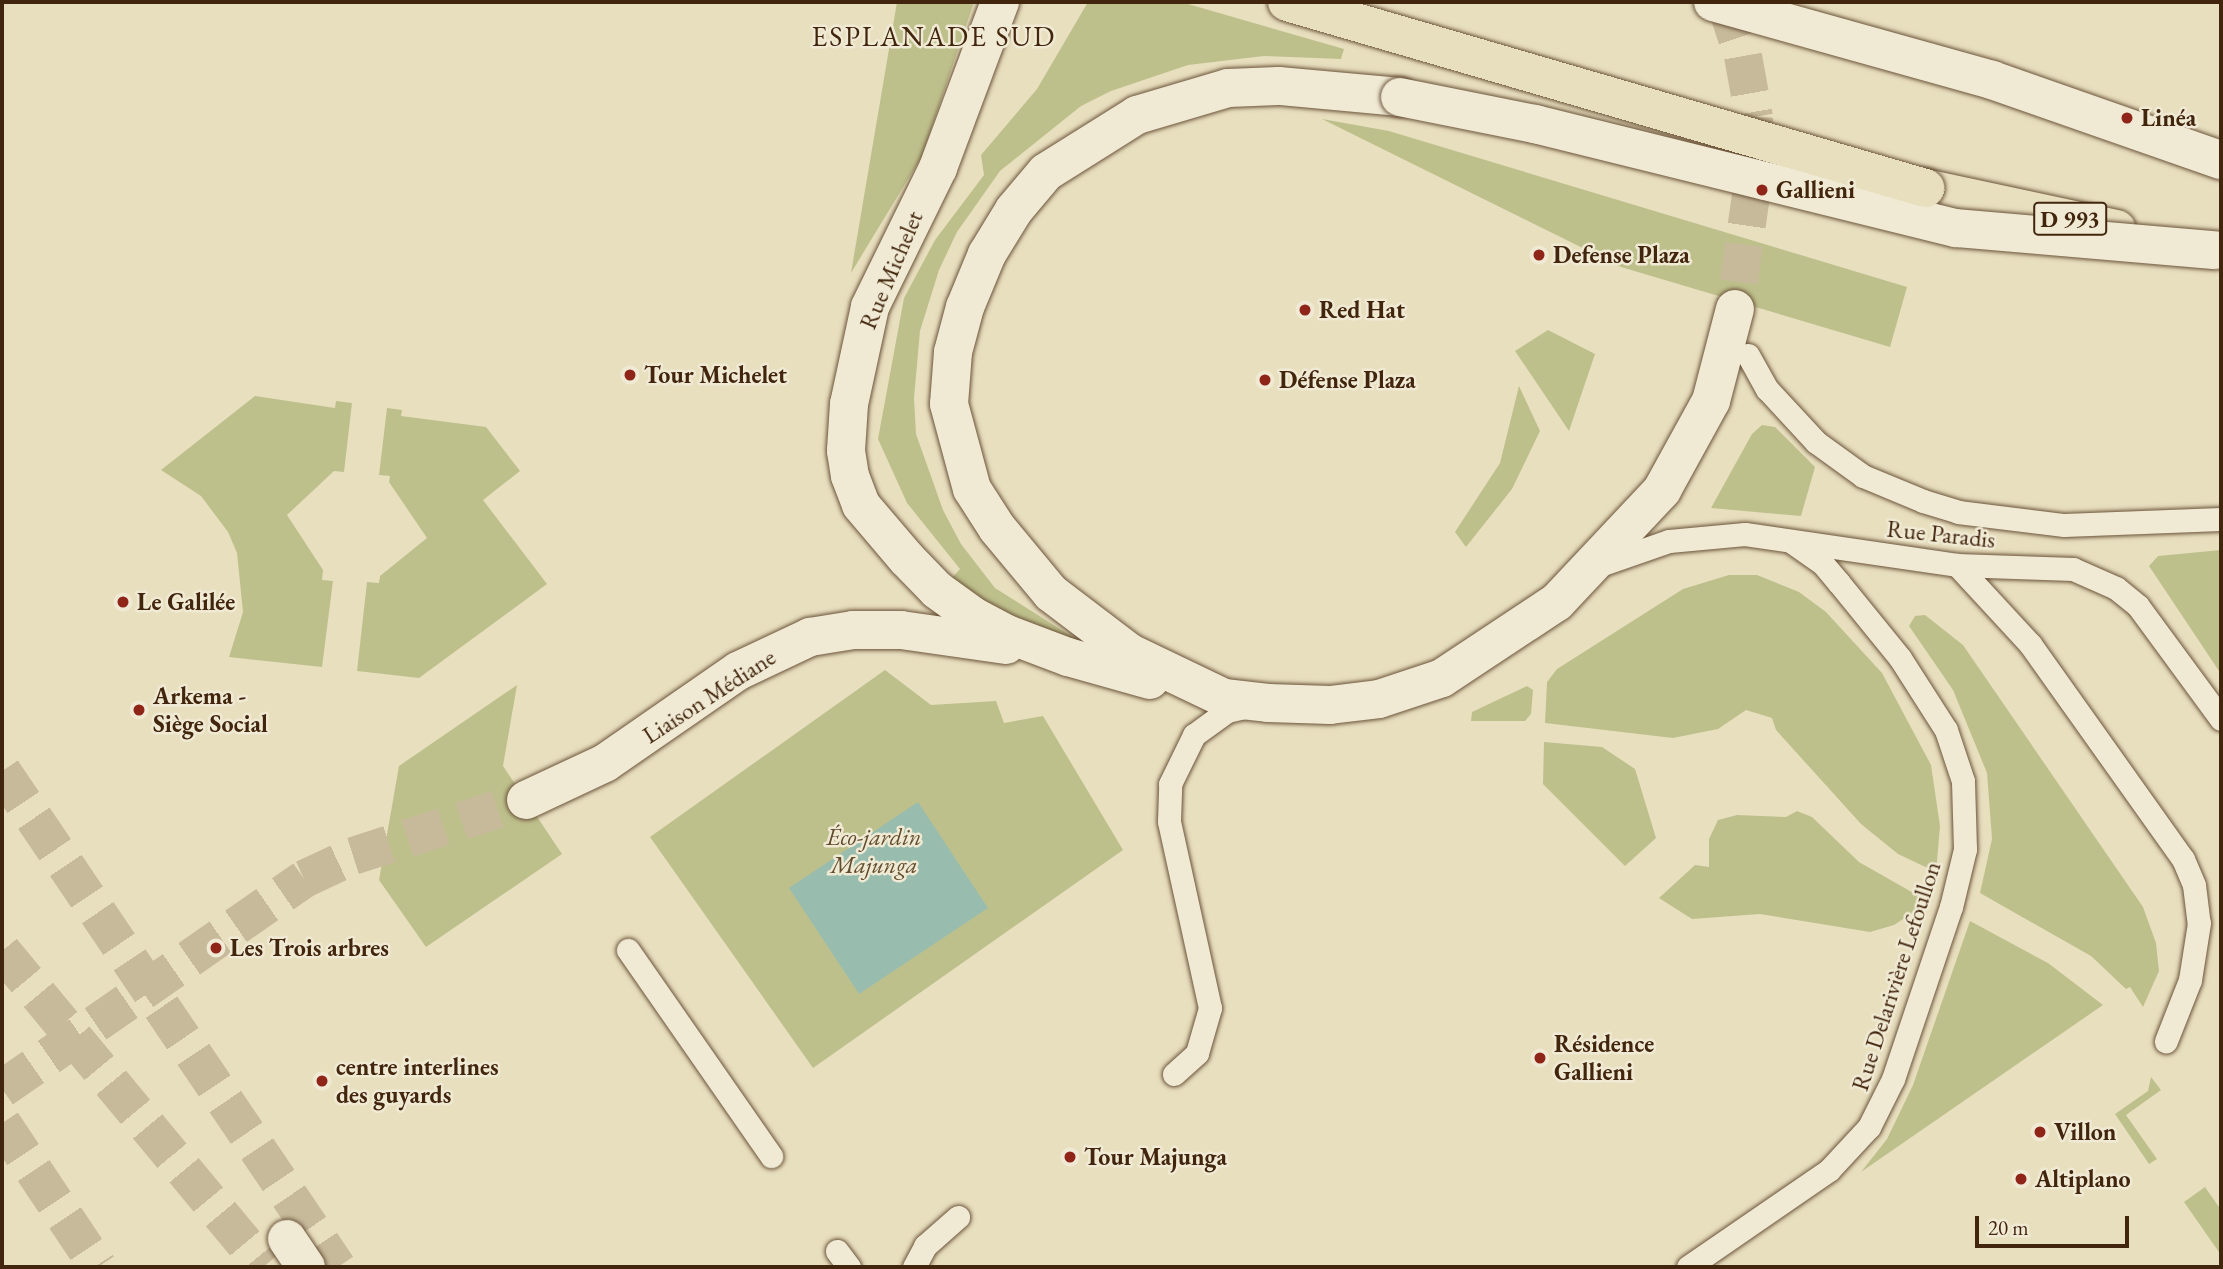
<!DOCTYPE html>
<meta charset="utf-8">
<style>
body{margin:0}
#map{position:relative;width:2223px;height:1269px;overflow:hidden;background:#e8dfbf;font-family:"EB Garamond",serif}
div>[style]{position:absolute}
.green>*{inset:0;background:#bec08c}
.water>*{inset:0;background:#98bdae}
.street-tunnel>*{height:38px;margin-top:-19px;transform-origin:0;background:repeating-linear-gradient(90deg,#c7ba9b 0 38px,transparent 0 57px)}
.primary-tunnel>*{height:38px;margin-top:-19px;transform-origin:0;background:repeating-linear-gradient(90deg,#c7ba9b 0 38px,transparent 0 57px)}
.highway-tunnel>*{height:38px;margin-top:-19px;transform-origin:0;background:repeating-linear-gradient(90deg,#c7ba9b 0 38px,transparent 0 57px)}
.roads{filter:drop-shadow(0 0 2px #6c543a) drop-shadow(0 0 2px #6c543a)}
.lane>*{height:23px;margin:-11.5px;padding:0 11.5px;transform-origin:11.5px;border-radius:11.5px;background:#f0ead5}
.street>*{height:38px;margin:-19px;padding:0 19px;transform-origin:19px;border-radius:19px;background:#f0ead5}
.primary>*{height:38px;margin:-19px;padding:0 19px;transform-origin:19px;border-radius:19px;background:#e8dfbf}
.bridges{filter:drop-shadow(0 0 2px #6c543a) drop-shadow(0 0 2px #6c543a)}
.street-bridge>*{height:38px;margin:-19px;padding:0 19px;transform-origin:19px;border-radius:19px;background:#f0ead5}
.primary-bridge>*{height:38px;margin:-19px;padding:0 19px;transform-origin:19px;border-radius:19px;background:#e8dfbf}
.dots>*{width:19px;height:19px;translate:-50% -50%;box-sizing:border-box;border:4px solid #f0ead5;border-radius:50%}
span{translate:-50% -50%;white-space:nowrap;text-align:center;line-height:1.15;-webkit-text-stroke:5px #f0ead5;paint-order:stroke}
.shield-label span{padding:2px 5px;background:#f0ead5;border:2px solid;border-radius:5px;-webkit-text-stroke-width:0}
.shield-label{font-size:23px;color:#42250d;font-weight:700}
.poi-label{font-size:24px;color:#42250d;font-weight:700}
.left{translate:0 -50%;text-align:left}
.street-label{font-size:24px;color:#42250d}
.park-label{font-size:24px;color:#614c2d;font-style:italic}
.quarter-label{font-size:28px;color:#42250d;letter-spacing:2px}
.frame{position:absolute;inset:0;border:4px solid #42250d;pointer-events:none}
.scale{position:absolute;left:1975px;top:1216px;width:154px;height:32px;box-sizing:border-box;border:4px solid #42250d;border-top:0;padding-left:9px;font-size:21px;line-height:24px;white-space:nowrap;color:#42250d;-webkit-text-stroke:5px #f0ead5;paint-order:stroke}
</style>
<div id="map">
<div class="green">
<i style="clip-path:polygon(897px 2px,974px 2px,922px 156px,851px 273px)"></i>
<i style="clip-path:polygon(1088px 2px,1181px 2px,1344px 49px,1341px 59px,1264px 56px,1188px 65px,1111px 91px,1081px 106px,1000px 171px,957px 232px,939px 270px,920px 331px,914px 398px,916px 434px,943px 510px,961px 544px,995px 588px,1095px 651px,1018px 623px,950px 580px,960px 569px,907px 503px,878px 439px,904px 298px,935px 240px,984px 175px,981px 155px,1037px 89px)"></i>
<i style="clip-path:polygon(1322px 119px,1389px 131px,1907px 287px,1890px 347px,1621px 267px)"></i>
<i style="clip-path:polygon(1548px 330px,1595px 354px,1569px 431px,1515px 351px)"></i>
<i style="clip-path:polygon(1519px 386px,1540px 431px,1512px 489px,1466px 547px,1455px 532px,1500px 463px)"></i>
<i style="clip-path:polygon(255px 396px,335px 408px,336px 401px,352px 403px,344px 472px,334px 471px,287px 515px,323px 570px,322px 580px,333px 581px,322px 667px,229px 657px,243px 612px,237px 553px,228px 532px,201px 496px,161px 470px)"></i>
<i style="clip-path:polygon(387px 408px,402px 410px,401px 416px,486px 427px,520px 471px,483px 500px,547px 584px,419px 678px,357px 671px,367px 582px,379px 583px,380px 576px,427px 538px,389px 482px,390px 476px,379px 475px)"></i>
<i style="clip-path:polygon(1762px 425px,1775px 427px,1815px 467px,1801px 516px,1711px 508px,1752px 434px)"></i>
<i style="clip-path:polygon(2221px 550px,2221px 674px,2149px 566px,2158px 556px)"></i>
<i style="clip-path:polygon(1729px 575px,1757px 575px,1799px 592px,1826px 612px,1882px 673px,1931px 765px,1940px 826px,1936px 872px,1898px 854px,1861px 824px,1776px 730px,1772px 718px,1746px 710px,1718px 729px,1673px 738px,1545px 723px,1547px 682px,1557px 669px,1683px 589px)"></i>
<i style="clip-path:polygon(1925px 615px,1963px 645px,2143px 907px,2156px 943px,2159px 971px,2143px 1007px,2130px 987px,2126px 989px,2091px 956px,1980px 893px,1992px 839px,1987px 773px,1953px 690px,1909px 626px,1915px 616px)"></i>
<i style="clip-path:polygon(885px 670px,931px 705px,996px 701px,1004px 723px,1043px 716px,1123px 850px,813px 1068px,650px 837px)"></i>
<i style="clip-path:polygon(517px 685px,503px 766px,562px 854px,426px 947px,379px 880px,399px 766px)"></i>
<i style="clip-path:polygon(1527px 686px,1533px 690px,1531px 714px,1525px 721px,1471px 721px,1472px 712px)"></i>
<i style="clip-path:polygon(1544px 742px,1602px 747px,1635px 769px,1656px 838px,1625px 866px,1543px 784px)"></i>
<i style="clip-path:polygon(1797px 811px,1812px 817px,1859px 862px,1924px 899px,1914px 912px,1894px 925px,1870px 932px,1760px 914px,1692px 919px,1659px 898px,1695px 865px,1709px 867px,1709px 839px,1718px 820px,1737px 815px,1786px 817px)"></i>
<i style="clip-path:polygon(1970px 921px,2048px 963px,2103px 1005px,1861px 1172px,1887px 1139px,1913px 1085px)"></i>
<i style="clip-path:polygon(2151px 1077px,2161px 1090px,2126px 1115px,2157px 1159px,2149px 1164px,2115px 1114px,2148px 1091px)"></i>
<i style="clip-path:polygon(2205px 1187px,2221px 1210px,2221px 1255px,2184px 1202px)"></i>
</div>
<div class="water">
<i style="clip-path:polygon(918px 802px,988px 908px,859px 994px,789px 888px)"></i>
</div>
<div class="street-tunnel">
<i style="left:1725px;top:2px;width:57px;rotate:71.6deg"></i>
<i style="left:1743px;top:56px;width:62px;rotate:79.8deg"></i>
<i style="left:1754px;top:117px;width:71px;rotate:91.6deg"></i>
<i style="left:1752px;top:188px;width:122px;rotate:98deg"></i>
<i style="left:2px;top:771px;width:599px;rotate:55.96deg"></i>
<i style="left:2px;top:1089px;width:368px;rotate:-34.8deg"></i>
<i style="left:304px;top:879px;width:54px;rotate:-25.1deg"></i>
<i style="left:353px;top:856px;width:182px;rotate:-17.9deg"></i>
</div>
<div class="primary-tunnel">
<i style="left:2px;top:951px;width:410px;rotate:50.3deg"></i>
</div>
<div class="highway-tunnel">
<i style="left:2px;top:1123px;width:173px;rotate:56.3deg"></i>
</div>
<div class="roads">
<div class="lane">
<i style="left:1748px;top:355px;width:39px;rotate:61deg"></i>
<i style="left:1767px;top:389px;width:72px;rotate:47.2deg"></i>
<i style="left:1816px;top:442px;width:58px;rotate:35.9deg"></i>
<i style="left:1863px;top:476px;width:65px;rotate:22.6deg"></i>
<i style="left:1923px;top:501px;width:37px;rotate:17deg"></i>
<i style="left:1958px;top:512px;width:107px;rotate:7deg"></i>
<i style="left:2064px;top:525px;width:157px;rotate:-2.2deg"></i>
<i style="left:1603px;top:564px;width:70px;rotate:-19.2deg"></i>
<i style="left:1669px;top:541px;width:76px;rotate:-5.3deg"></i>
<i style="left:1745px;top:534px;width:214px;rotate:8.3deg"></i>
<i style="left:1957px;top:565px;width:116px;rotate:2deg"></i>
<i style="left:2073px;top:569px;width:47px;rotate:23.8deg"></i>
<i style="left:2116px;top:588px;width:28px;rotate:39deg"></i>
<i style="left:2138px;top:606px;width:140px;rotate:53.7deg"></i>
<i style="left:1957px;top:565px;width:108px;rotate:47.3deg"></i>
<i style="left:2030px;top:644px;width:264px;rotate:54.6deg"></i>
<i style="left:2183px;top:859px;width:28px;rotate:67deg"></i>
<i style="left:2194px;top:885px;width:38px;rotate:83deg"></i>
<i style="left:2199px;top:923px;width:58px;rotate:99deg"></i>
<i style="left:2190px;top:980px;width:66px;rotate:111.5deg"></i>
<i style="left:628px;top:950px;width:251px;rotate:55.2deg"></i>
<i style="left:1174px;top:1074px;width:31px;rotate:-42deg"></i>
<i style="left:1197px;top:1053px;width:47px;rotate:-73.9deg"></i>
<i style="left:1210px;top:1008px;width:191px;rotate:-102.4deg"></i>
<i style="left:1169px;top:821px;width:37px;rotate:-88deg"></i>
<i style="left:1170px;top:784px;width:55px;rotate:-63.9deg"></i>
<i style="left:1194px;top:735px;width:41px;rotate:-36deg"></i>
<i style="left:1227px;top:711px;width:22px;rotate:-13deg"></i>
<i style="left:837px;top:1251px;width:20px;rotate:53deg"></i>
<i style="left:914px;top:1267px;width:24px;rotate:-62deg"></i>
<i style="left:925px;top:1246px;width:44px;rotate:-41.3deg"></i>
<i style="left:1688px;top:1267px;width:171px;rotate:-34.5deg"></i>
<i style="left:1829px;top:1170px;width:59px;rotate:-47.1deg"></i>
<i style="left:1869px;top:1127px;width:54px;rotate:-63.4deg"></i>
<i style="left:1893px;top:1079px;width:182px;rotate:-71.4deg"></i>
<i style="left:1951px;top:907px;width:60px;rotate:-76.4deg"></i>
<i style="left:1965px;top:849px;width:68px;rotate:-91.7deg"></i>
<i style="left:1963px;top:781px;width:54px;rotate:-108.4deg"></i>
<i style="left:1946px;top:730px;width:85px;rotate:-122.6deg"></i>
<i style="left:1900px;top:658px;width:97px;rotate:-129.1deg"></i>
<i style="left:1839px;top:583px;width:26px;rotate:-130deg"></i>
<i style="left:1822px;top:563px;width:37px;rotate:-145deg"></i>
</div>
<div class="street">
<i style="left:1000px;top:2px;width:177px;rotate:110.5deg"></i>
<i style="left:938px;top:168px;width:155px;rotate:116.1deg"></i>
<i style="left:870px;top:307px;width:99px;rotate:102.2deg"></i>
<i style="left:849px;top:404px;width:47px;rotate:93.7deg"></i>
<i style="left:846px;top:451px;width:25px;rotate:81deg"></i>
<i style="left:850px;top:476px;width:31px;rotate:69deg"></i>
<i style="left:861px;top:505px;width:71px;rotate:49.6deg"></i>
<i style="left:907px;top:559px;width:43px;rotate:45.9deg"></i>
<i style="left:937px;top:590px;width:44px;rotate:35.8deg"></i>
<i style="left:973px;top:616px;width:38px;rotate:28deg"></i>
<i style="left:1007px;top:634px;width:65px;rotate:20.7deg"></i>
<i style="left:1068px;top:657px;width:85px;rotate:15.7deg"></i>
<i style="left:1400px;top:97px;width:122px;rotate:-174.8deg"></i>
<i style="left:1278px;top:86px;width:50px;rotate:177.7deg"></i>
<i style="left:1228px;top:88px;width:95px;rotate:163.5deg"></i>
<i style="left:1137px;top:115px;width:107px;rotate:147.9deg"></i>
<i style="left:1046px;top:172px;width:50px;rotate:130.1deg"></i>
<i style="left:1014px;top:210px;width:52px;rotate:121.5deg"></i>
<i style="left:987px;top:254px;width:57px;rotate:112.5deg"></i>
<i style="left:965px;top:307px;width:47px;rotate:104.9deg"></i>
<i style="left:953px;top:352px;width:52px;rotate:94.4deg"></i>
<i style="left:949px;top:404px;width:88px;rotate:74.9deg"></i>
<i style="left:972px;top:489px;width:46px;rotate:57.3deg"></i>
<i style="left:997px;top:528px;width:85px;rotate:50.3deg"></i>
<i style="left:1051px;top:593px;width:99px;rotate:37.2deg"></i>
<i style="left:1130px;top:653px;width:104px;rotate:25.6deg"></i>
<i style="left:1224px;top:698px;width:44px;rotate:6.5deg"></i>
<i style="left:1268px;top:703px;width:62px;rotate:1.8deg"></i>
<i style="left:1330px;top:705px;width:49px;rotate:-7deg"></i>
<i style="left:1379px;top:699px;width:66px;rotate:-18.4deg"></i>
<i style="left:1442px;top:678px;width:138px;rotate:-33.5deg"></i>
<i style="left:1557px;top:602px;width:154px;rotate:-46.8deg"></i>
<i style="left:1662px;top:490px;width:102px;rotate:-61.2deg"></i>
<i style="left:1711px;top:401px;width:95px;rotate:-75.4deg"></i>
<i style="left:526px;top:800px;width:87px;rotate:-25.1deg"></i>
<i style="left:605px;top:763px;width:162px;rotate:-34.7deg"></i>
<i style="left:738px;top:671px;width:80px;rotate:-25.3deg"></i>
<i style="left:810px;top:637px;width:44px;rotate:-9.2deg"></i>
<i style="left:853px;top:630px;width:48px"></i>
<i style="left:901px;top:630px;width:106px;rotate:8.1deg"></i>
<i style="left:287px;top:1239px;width:34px;rotate:56deg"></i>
</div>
<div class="primary">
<i style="left:1925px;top:188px;width:196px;rotate:12.1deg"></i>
</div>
</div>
<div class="bridges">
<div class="street-bridge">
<i style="left:1713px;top:2px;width:290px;rotate:15.6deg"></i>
<i style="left:1992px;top:80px;width:243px;rotate:19.3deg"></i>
<i style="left:1400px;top:97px;width:138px;rotate:11.3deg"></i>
<i style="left:1535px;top:124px;width:434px;rotate:13.9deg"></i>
<i style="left:1956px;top:228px;width:260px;rotate:4.9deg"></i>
</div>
<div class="primary-bridge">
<i style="left:1287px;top:2px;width:665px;rotate:16.25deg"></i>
</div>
</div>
<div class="dots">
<i style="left:2127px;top:118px;background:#8f2418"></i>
<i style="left:1762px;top:190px;background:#8f2418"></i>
<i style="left:1539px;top:255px;background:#8f2418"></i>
<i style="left:1305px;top:310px;background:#8f2418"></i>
<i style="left:630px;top:375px;background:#8f2418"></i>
<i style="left:1265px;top:380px;background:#8f2418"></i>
<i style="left:123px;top:602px;background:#8f2418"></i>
<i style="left:139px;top:710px;background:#8f2418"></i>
<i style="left:216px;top:948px;background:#8f2418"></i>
<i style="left:1540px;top:1058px;background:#8f2418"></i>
<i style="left:322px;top:1081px;background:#8f2418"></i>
<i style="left:2040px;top:1132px;background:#8f2418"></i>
<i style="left:1070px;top:1157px;background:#8f2418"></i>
<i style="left:2021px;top:1179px;background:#8f2418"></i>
</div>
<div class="shield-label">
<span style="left:2070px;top:219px">D 993</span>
</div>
<div class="poi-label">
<span class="left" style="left:2141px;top:118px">Linéa</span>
<span class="left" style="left:1776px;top:190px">Gallieni</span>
<span class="left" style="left:1553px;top:255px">Defense Plaza</span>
<span class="left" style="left:1319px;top:310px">Red Hat</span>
<span class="left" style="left:644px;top:375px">Tour Michelet</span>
<span class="left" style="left:1279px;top:380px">Défense Plaza</span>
<span class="left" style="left:137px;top:602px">Le Galilée</span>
<span class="left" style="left:153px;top:710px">Arkema -<br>Siège Social</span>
<span class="left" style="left:230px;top:948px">Les Trois arbres</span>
<span class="left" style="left:1554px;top:1058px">Résidence<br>Gallieni</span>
<span class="left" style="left:336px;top:1081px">centre interlines<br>des guyards</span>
<span class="left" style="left:2054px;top:1132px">Villon</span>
<span class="left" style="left:1084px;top:1157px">Tour Majunga</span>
<span class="left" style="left:2035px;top:1179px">Altiplano</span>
</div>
<div class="street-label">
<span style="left:891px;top:270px;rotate:-67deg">Rue Michelet</span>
<span style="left:1941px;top:534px;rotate:6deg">Rue Paradis</span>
<span style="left:709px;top:696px;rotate:-33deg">Liaison Médiane</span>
<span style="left:1896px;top:976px;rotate:-72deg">Rue Delarivière Lefoullon</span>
</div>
<div class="park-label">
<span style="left:874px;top:851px">Éco-jardin<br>Majunga</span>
</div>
<div class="quarter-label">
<span style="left:934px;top:36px">ESPLANADE SUD</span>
</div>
<div class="frame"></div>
<div class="scale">20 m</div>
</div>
